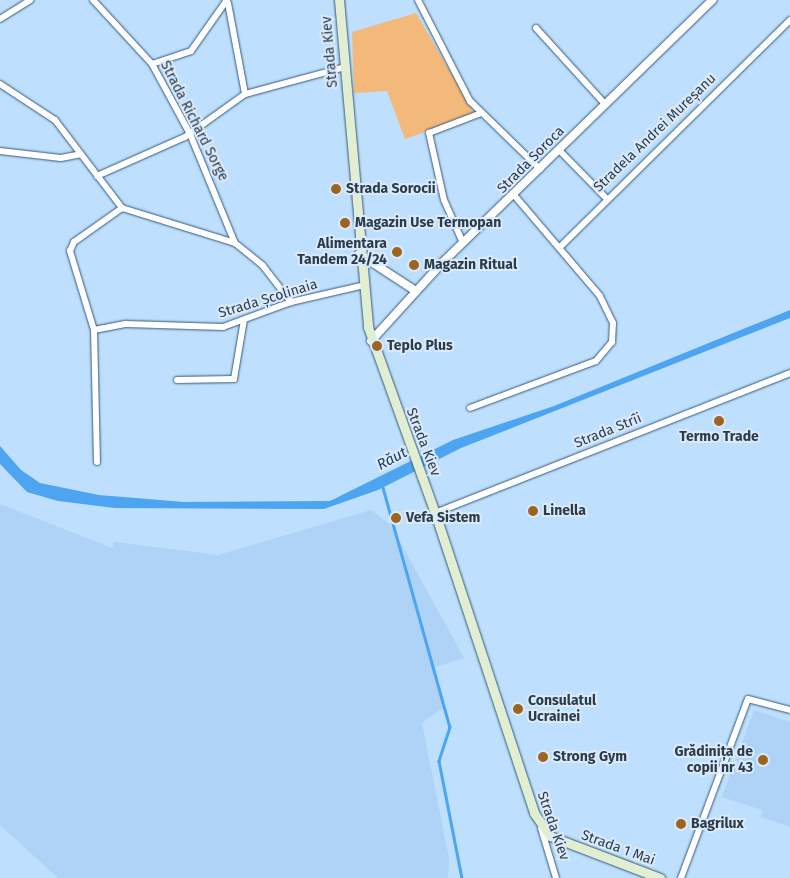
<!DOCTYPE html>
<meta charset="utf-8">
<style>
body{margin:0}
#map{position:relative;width:790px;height:878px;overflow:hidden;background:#bedffe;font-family:"Fira Sans",sans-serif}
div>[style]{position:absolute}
.built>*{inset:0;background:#aed3f7}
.green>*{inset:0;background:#f3b97a}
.water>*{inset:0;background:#4da5f1}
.stream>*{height:2.5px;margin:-1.25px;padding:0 1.25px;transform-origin:1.25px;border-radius:1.25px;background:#4da5f1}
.roads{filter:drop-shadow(0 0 1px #35597a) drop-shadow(0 0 1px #35597a)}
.minor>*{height:6px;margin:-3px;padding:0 3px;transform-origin:3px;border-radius:3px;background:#fff}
.tertiary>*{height:8px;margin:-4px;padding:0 4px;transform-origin:4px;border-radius:4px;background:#fff}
.secondary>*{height:9px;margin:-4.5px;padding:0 4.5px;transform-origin:4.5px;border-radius:4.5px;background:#e2eed1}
.dots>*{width:14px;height:14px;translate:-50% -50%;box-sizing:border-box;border:2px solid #daeafa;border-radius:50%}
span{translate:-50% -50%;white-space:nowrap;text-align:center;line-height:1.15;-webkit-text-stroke:4px #daeafa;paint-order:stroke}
.street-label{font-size:14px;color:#2b3b4a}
.poi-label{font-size:14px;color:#2b3b4a;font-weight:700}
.left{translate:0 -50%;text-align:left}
.right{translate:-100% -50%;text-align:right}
.water-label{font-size:15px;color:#1d405f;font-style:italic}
</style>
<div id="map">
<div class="built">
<i style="clip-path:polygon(0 504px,112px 548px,114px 542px,218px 555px,371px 510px,391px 525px,464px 658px,432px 668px,445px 706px,422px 723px,449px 858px,448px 878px,58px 878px,0 825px)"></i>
<i style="clip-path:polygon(754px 710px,790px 722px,790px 827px,761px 817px,762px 810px,722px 797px)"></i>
</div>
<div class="green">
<i style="clip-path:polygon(416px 13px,475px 114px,405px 139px,387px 91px,354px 93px,352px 32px)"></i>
</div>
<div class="water">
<i style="clip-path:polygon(790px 310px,790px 318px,461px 448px,378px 490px,324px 509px,115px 508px,58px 501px,27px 492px,0 464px,0 446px,21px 470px,40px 483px,99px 495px,184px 502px,330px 501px,453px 440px,554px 406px)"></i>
</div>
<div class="stream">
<i style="left:382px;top:484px;width:252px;rotate:74.4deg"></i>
<i style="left:450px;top:727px;width:36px;rotate:108deg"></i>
<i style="left:439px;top:761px;width:119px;rotate:78.9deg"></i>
</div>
<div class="roads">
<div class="minor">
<i style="left:93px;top:0;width:87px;rotate:47.3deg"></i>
<i style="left:152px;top:64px;width:80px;rotate:61.5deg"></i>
<i style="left:190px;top:134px;width:118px;rotate:67.6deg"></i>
<i style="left:418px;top:0;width:114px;rotate:62.8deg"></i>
<i style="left:470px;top:101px;width:98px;rotate:44.2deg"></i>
<i style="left:228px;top:3px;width:93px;rotate:79.4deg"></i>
<i style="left:0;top:19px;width:36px;rotate:-32deg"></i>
<i style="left:536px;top:28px;width:103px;rotate:47.8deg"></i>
<i style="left:152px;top:64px;width:41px;rotate:-18.4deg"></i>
<i style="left:191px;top:51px;width:62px;rotate:-54.8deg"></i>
<i style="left:0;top:84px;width:66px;rotate:33.2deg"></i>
<i style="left:55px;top:120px;width:111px;rotate:52.7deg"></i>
<i style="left:122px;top:208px;width:118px;rotate:17.2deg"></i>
<i style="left:235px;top:243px;width:36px;rotate:39deg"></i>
<i style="left:263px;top:266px;width:46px;rotate:52.1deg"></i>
<i style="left:559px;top:150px;width:67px;rotate:45.6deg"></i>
<i style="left:0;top:151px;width:61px;rotate:6.5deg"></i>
<i style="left:61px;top:158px;width:20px;rotate:-11deg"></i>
<i style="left:97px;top:176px;width:96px;rotate:-23.9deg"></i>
<i style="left:185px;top:137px;width:74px;rotate:-35.6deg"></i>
<i style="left:245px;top:94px;width:104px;rotate:-15.1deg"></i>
<i style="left:463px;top:243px;width:47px;rotate:-113.8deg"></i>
<i style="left:444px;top:200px;width:69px;rotate:-102.6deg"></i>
<i style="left:429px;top:133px;width:56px;rotate:-21deg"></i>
<i style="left:561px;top:246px;width:322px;rotate:-44.6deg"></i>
<i style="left:94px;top:330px;width:33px;rotate:-11deg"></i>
<i style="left:126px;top:324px;width:97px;rotate:1.8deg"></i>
<i style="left:223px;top:327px;width:72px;rotate:-20.2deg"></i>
<i style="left:291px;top:302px;width:72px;rotate:-12.9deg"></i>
<i style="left:177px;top:380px;width:57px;rotate:-1deg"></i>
<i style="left:234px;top:379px;width:60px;rotate:-80.4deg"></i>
<i style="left:470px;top:408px;width:134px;rotate:-20.5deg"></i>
<i style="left:596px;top:361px;width:25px;rotate:-50deg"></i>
<i style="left:612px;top:342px;width:19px;rotate:-87deg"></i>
<i style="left:613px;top:323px;width:30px;rotate:-116deg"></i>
<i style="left:600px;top:296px;width:133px;rotate:-130.4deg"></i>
<i style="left:97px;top:462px;width:132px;rotate:-91.3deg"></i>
<i style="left:94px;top:330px;width:83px;rotate:-106.9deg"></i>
<i style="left:70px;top:251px;width:10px;rotate:-66deg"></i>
<i style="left:74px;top:242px;width:59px;rotate:-35.3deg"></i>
<i style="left:435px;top:513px;width:382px;rotate:-21.5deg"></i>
<i style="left:541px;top:828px;width:52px;rotate:73.3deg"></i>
<i style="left:681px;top:878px;width:191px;rotate:-69.5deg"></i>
<i style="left:748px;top:699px;width:43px;rotate:14.7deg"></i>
</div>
<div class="tertiary">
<i style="left:359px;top:254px;width:68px;rotate:33deg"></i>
<i style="left:371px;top:341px;width:107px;rotate:-47.7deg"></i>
<i style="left:443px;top:262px;width:376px;rotate:-44.2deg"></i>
</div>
<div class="secondary">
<i style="left:339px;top:0;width:328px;rotate:84.9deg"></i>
<i style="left:368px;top:327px;width:198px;rotate:70.2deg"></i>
<i style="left:435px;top:513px;width:316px;rotate:71.7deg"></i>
<i style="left:534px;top:813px;width:28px;rotate:55deg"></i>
<i style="left:550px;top:836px;width:118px;rotate:20.9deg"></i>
</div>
</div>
<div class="dots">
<i style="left:336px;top:189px;background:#9b651f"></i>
<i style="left:345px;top:223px;background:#9b651f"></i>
<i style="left:397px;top:252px;background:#9b651f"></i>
<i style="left:414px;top:265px;background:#9b651f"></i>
<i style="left:377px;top:346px;background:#9b651f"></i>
<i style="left:719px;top:421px;background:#9b651f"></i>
<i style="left:533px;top:511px;background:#9b651f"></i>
<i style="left:396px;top:518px;background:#9b651f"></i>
<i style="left:518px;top:709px;background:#9b651f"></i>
<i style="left:543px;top:757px;background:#9b651f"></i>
<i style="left:763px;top:760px;background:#9b651f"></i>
<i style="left:681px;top:824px;background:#9b651f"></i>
</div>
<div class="street-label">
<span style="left:330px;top:52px;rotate:-95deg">Strada Kiev</span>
<span style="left:194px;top:121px;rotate:63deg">Strada Richard Sorge</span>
<span style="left:655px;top:133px;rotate:-44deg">Stradela Andrei Mureșanu</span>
<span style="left:531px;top:160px;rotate:-45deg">Strada Soroca</span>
<span style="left:268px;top:299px;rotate:-17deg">Strada Școlinaia</span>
<span style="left:608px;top:431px;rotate:-22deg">Strada Strîi</span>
<span style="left:423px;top:442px;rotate:69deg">Strada Kiev</span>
<span style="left:553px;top:826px;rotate:71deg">Strada Kiev</span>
<span style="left:618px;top:848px;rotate:20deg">Strada 1 Mai</span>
</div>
<div class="poi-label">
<span class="left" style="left:346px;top:189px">Strada Sorocii</span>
<span class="left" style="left:355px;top:223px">Magazin Use Termopan</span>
<span class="right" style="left:387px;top:252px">Alimentara<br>Tandem 24/24</span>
<span class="left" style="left:424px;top:265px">Magazin Ritual</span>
<span class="left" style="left:387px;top:346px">Teplo Plus</span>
<span style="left:719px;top:437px">Termo Trade</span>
<span class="left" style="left:543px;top:511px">Linella</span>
<span class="left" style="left:406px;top:518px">Vefa Sistem</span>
<span class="left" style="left:528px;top:709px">Consulatul<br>Ucrainei</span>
<span class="right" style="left:753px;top:760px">Grădinița de<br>copii nr 43</span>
<span class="left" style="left:553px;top:757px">Strong Gym</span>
<span class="left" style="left:691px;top:824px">Bagrilux</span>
</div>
<div class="water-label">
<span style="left:392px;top:459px;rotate:-28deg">Răut</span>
</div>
</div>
